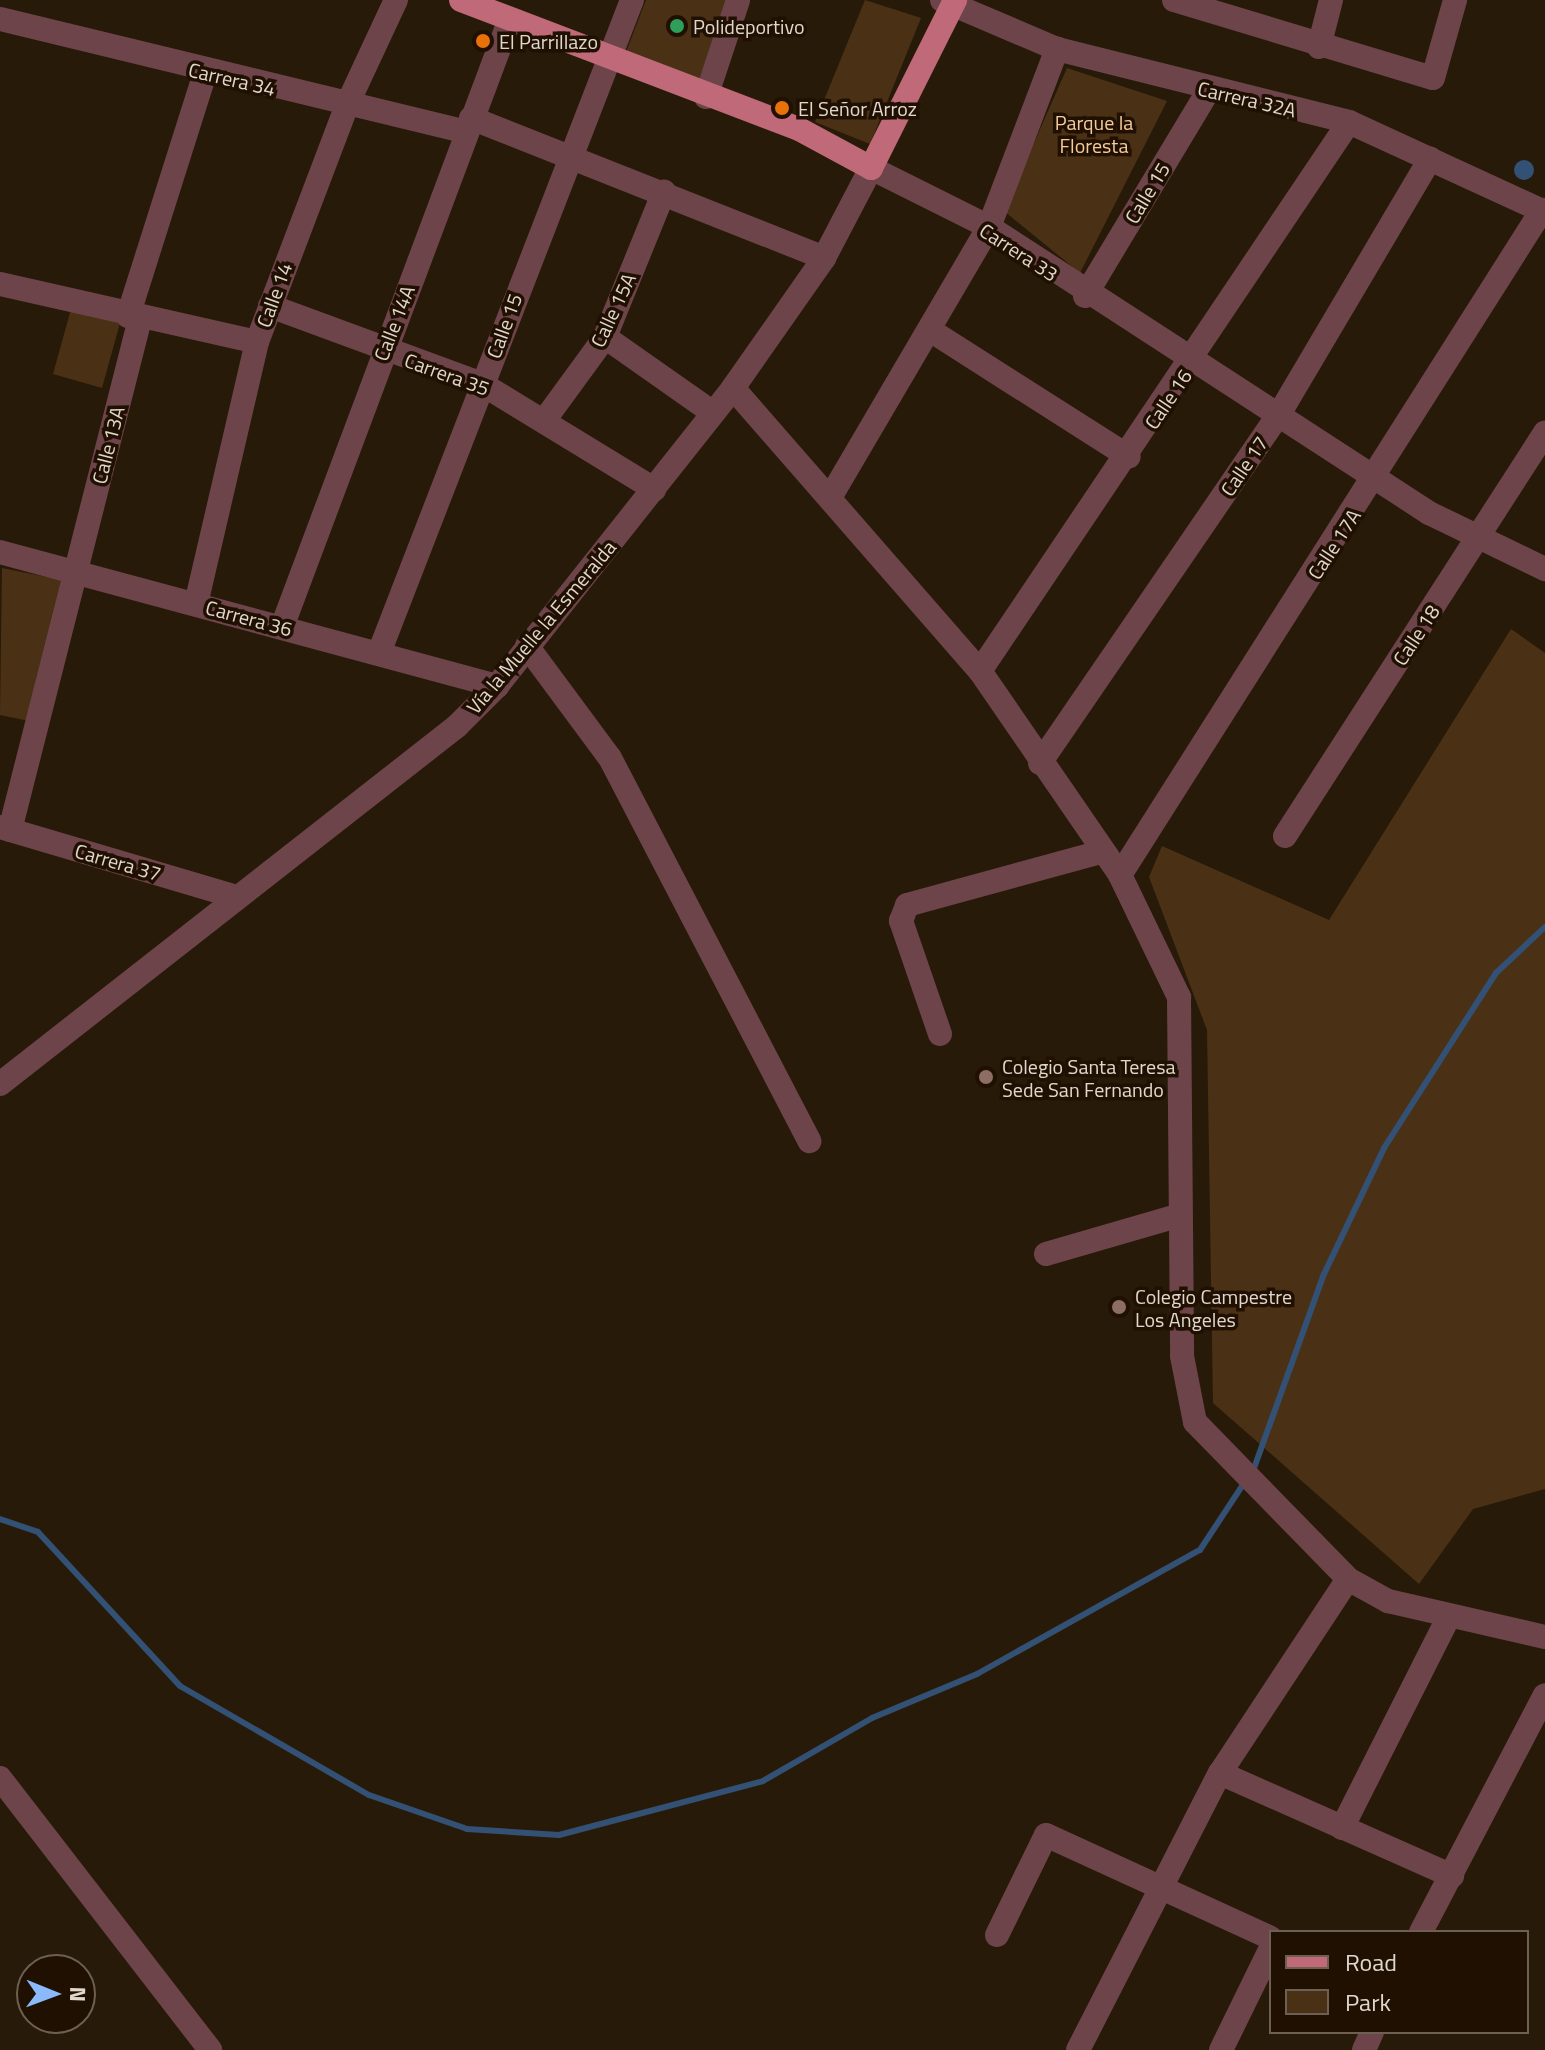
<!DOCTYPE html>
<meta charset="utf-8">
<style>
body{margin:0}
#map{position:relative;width:1545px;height:2050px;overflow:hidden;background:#281a08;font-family:"Titillium Web",sans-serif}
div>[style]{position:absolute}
.green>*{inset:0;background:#4a3116}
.water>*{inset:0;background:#335075}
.round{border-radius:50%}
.stream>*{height:6px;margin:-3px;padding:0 3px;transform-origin:3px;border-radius:3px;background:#335075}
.minor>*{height:24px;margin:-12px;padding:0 12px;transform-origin:12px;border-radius:12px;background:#6e444b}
.major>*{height:24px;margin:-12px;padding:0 12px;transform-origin:12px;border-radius:12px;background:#bf6979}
.dots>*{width:22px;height:22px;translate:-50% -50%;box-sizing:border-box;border:4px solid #1f1002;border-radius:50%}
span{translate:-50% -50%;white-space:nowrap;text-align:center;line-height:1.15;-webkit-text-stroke:7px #1f1002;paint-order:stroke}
.poi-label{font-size:20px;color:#e2d7cd}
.left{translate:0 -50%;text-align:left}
.street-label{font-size:20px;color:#e2d7cd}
.park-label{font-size:20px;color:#f7ca9b}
.legend{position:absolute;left:1269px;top:1930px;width:260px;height:104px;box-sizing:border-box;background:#1f1002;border:2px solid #6d6053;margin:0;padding:10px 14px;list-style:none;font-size:24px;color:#e2d7cd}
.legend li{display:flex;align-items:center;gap:16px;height:40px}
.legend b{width:40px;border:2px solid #6d6053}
.north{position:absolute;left:16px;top:1954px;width:80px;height:80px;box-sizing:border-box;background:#1f1002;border:2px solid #6d6053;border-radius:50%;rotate:91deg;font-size:22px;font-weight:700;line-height:32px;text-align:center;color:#e2d7cd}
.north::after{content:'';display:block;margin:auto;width:28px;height:36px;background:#8abafc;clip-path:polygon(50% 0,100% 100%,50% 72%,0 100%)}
</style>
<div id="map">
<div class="green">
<i style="clip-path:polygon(646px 0,728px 0,698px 83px,626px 52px)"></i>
<i style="clip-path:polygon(865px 0,921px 18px,870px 144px,815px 122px)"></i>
<i style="clip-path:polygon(1067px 68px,1167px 101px,1080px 273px,1004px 211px)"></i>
<i style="clip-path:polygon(71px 309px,120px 323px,102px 388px,53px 374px)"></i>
<i style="clip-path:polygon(2px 568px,62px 580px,34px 722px,0 715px)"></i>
<i style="clip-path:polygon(1511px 629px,1545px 653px,1545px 1489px,1473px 1509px,1419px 1584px,1213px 1403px,1207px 1030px,1149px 877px,1162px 846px,1329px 920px)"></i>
</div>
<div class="water">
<i class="round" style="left:1514px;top:160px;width:20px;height:20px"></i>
</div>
<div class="stream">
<i style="left:1253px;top:1471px;width:209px;rotate:-70.2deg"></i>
<i style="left:1324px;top:1274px;width:140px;rotate:-64.5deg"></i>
<i style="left:1384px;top:1148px;width:208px;rotate:-57.4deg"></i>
<i style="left:1496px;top:973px;width:67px;rotate:-43.2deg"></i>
<i style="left:0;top:1519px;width:40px;rotate:18.9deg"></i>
<i style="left:38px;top:1532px;width:209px;rotate:47.3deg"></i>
<i style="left:180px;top:1686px;width:218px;rotate:30deg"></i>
<i style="left:369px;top:1795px;width:104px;rotate:19.1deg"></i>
<i style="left:467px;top:1829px;width:92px;rotate:3.7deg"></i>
<i style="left:559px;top:1835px;width:211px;rotate:-14.8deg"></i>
<i style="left:763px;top:1781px;width:126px;rotate:-30deg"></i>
<i style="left:872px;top:1718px;width:114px;rotate:-22.7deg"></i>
<i style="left:977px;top:1674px;width:255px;rotate:-29.1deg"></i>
<i style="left:1200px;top:1550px;width:84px;rotate:-56.7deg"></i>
</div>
<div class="minor">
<i style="left:942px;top:0;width:125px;rotate:23.1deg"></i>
<i style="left:1057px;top:49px;width:301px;rotate:14deg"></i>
<i style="left:1349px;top:122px;width:216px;rotate:24.7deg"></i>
<i style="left:1174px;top:0;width:270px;rotate:16.8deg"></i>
<i style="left:1433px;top:78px;width:81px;rotate:-74.2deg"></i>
<i style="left:0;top:19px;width:480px;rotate:13.6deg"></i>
<i style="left:1319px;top:47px;width:49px;rotate:-75.7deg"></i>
<i style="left:706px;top:97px;width:102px;rotate:-71.7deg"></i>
<i style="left:471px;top:118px;width:380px;rotate:21.6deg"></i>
<i style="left:0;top:284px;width:263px;rotate:12.7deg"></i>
<i style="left:1085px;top:296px;width:239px;rotate:-59deg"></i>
<i style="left:270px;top:306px;width:226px;rotate:20.2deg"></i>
<i style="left:482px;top:384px;width:202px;rotate:31.4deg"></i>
<i style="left:128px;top:316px;width:255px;rotate:-72.4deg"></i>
<i style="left:933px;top:332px;width:232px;rotate:32.5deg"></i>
<i style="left:605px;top:337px;width:132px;rotate:35.1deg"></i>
<i style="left:733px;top:388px;width:376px;rotate:48.9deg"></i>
<i style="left:980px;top:671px;width:247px;rotate:55.5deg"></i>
<i style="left:1120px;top:875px;width:136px;rotate:64.2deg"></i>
<i style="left:1179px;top:997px;width:359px;rotate:89.5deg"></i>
<i style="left:1182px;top:1356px;width:67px;rotate:78.9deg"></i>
<i style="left:1195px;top:1422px;width:219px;rotate:45.7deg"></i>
<i style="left:1348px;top:1579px;width:46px;rotate:28.8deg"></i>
<i style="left:1388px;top:1601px;width:161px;rotate:12.9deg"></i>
<i style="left:546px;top:418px;width:100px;rotate:-53.9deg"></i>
<i style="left:605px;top:337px;width:157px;rotate:-67.9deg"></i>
<i style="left:831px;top:496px;width:312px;rotate:-59.6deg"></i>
<i style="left:989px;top:227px;width:191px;rotate:-69.1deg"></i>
<i style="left:0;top:552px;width:515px;rotate:15.09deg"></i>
<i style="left:196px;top:604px;width:269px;rotate:-76.9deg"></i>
<i style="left:257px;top:342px;width:254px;rotate:-69.2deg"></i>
<i style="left:347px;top:105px;width:116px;rotate:-65deg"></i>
<i style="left:282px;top:627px;width:649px;rotate:-69.44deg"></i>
<i style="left:527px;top:646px;width:139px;rotate:53.5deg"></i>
<i style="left:610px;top:758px;width:432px;rotate:62.5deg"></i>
<i style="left:379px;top:653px;width:700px;rotate:-68.82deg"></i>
<i style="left:980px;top:671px;width:661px;rotate:-56.09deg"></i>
<i style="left:1040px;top:763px;width:421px;rotate:-55.6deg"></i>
<i style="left:1278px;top:416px;width:299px;rotate:-59.4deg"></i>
<i style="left:0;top:827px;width:246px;rotate:16.5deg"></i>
<i style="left:10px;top:830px;width:527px;rotate:-75.73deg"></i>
<i style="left:1285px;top:836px;width:480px;rotate:-57.2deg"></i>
<i style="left:1120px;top:875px;width:788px;rotate:-57.6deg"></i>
<i style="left:940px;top:1034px;width:120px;rotate:-109deg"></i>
<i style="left:901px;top:921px;width:17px;rotate:-69deg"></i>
<i style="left:907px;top:905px;width:201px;rotate:-15.3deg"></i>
<i style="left:0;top:1084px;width:581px;rotate:-38.07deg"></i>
<i style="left:457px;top:726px;width:57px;rotate:-45deg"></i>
<i style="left:497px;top:686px;width:380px;rotate:-51.6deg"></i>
<i style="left:733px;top:388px;width:159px;rotate:-55deg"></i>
<i style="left:824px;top:258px;width:102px;rotate:-62.4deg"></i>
<i style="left:871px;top:168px;width:132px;rotate:26.6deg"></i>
<i style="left:989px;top:227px;width:525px;rotate:33.02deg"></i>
<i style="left:1429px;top:513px;width:129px;rotate:25.8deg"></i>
<i style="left:1046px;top:1254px;width:140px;rotate:-16.2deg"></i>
<i style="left:1220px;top:1773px;width:254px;rotate:23.9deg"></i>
<i style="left:0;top:1778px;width:344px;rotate:52.3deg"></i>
<i style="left:1342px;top:1828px;width:235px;rotate:-63.2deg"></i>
<i style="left:1421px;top:1932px;width:267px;rotate:-62.4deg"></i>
<i style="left:997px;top:1935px;width:111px;rotate:-63.9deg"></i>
<i style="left:1046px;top:1835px;width:247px;rotate:24.6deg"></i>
<i style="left:1078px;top:2050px;width:311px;rotate:-62.9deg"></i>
<i style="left:1220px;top:1773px;width:232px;rotate:-56.6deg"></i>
<i style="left:1221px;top:2050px;width:114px;rotate:-63.9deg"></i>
<i style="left:1364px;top:2050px;width:20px;rotate:-66deg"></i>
</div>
<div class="major">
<i style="left:461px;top:0;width:362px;rotate:20.9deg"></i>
<i style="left:799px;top:129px;width:82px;rotate:28.4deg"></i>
<i style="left:871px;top:168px;width:188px;rotate:-63.4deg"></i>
</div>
<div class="dots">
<i style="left:677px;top:26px;background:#2e9e5b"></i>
<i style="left:483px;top:41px;background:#e8710a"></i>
<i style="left:782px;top:108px;background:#e8710a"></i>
<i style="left:986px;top:1077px;background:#8d6e63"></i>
<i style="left:1119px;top:1307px;background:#8d6e63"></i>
</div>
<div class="poi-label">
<span class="left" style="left:693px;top:26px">Polideportivo</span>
<span class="left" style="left:499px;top:41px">El Parrillazo</span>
<span class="left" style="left:798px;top:108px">El Señor Arroz</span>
<span class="left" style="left:1002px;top:1078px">Colegio Santa Teresa<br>Sede San Fernando</span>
<span class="left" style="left:1135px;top:1308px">Colegio Campestre<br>Los Angeles</span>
</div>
<div class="street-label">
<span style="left:232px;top:79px;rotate:13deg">Carrera 34</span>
<span style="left:1247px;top:99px;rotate:13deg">Carrera 32A</span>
<span style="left:1147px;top:193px;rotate:-59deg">Calle 15</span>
<span style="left:1019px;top:252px;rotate:33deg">Carrera 33</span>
<span style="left:274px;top:295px;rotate:-70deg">Calle 14</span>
<span style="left:613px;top:310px;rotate:-65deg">Calle 15A</span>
<span style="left:394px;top:323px;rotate:-69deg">Calle 14A</span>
<span style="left:504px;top:326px;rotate:-70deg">Calle 15</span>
<span style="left:447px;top:374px;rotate:20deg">Carrera 35</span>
<span style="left:1168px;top:399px;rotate:-56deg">Calle 16</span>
<span style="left:108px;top:445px;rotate:-76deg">Calle 13A</span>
<span style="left:1244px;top:466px;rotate:-56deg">Calle 17</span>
<span style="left:1334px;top:544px;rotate:-57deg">Calle 17A</span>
<span style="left:249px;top:618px;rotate:15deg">Carrera 36</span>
<span style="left:541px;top:627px;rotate:-50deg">Vía la Muelle la Esmeralda</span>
<span style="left:1416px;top:635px;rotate:-57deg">Calle 18</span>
<span style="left:118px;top:862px;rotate:16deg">Carrera 37</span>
</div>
<div class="park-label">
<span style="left:1094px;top:134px">Parque la<br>Floresta</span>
</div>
<ul class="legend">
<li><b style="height:10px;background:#bf6979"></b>Road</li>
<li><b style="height:22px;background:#4a3116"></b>Park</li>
</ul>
<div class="north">N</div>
</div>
